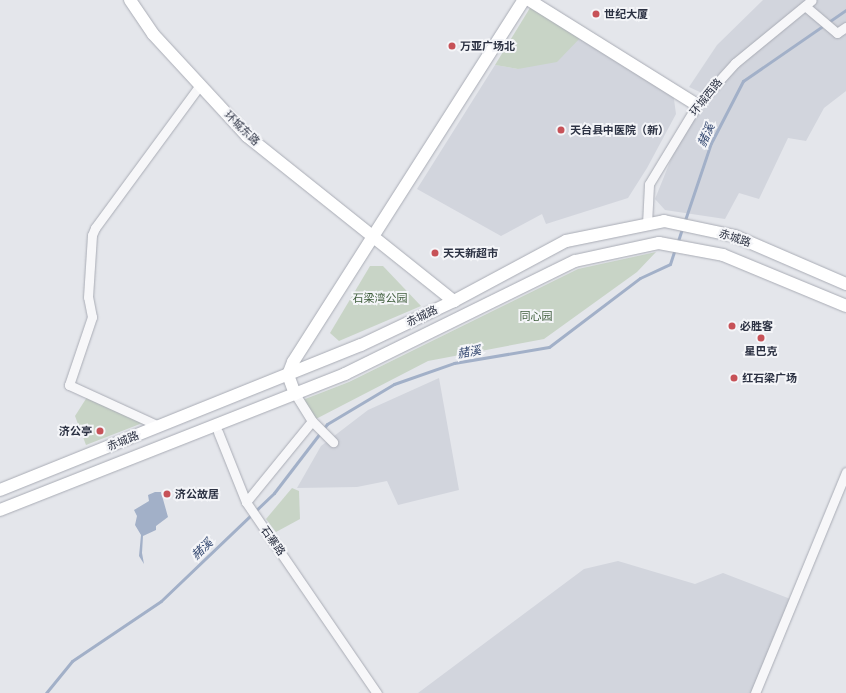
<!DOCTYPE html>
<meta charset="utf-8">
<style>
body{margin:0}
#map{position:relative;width:846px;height:693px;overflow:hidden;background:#e4e6eb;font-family:"Noto Sans","Noto Sans SC",sans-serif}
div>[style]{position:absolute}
.built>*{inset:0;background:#d2d5dd}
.green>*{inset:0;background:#c8d4c6}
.water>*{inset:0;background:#a2b0c8}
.stream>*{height:3px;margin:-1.5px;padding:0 1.5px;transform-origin:1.5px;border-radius:1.5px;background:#a2b0c8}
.roads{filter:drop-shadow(0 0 1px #a9acb5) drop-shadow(0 0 1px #a9acb5)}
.minor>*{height:9px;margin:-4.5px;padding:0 4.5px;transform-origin:4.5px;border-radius:4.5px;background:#f7f7f9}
.major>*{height:12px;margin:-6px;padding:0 6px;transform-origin:6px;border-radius:6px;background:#fff}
.dots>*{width:11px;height:11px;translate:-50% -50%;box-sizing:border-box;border:2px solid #f4f5f8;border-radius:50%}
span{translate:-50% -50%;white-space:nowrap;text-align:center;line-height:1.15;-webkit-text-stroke:4px #f4f5f8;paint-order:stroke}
.poi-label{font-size:11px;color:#2c3243;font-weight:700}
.left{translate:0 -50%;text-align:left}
.right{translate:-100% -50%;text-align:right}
.street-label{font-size:11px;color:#2c3243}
.park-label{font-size:11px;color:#3e5d3b}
.water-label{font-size:12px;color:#394d74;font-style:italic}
</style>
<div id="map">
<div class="built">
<i style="clip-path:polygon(763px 0,846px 0,846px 91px,824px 108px,806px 141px,788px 138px,759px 199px,739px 193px,725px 219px,665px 210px,655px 199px,686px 122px,702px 93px,689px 87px,717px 45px)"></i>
<i style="clip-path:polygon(584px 34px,673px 92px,676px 114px,647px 168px,628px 198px,546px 224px,542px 214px,501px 236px,417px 189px,495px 65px,518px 69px)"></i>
<i style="clip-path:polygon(439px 378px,459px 490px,398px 505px,387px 481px,357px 487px,297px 488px,321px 446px,368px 410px)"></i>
<i style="clip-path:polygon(618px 561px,695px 584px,723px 573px,793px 600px,753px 693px,418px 693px,584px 569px)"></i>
</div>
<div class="green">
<i style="clip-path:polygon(533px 3px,584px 34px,557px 62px,518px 69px,495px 65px)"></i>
<i style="clip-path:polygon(656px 252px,637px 272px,544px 339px,428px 361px,312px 421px,300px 401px,349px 382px,578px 269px)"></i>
<i style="clip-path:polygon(370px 266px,383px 266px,421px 306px,339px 341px,330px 333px)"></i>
<i style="clip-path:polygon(89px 394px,145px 422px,86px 445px,75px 416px)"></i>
<i style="clip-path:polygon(292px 488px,299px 491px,300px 519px,276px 532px,266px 519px)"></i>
</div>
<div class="water">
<i style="clip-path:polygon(155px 492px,161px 492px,168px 517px,156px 526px,156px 530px,143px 536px,142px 553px,144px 564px,139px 556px,141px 535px,135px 525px,137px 516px,134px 510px,149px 501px,148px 495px)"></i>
</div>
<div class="stream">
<i style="left:684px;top:223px;width:84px;rotate:-71.4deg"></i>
<i style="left:711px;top:143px;width:70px;rotate:-62.7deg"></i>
<i style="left:743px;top:81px;width:125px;rotate:-34.6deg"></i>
<i style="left:677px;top:244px;width:16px;rotate:-72deg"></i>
<i style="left:46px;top:693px;width:41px;rotate:-50.9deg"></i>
<i style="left:72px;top:661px;width:107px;rotate:-34deg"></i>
<i style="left:161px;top:601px;width:156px;rotate:-43.7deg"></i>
<i style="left:274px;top:493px;width:87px;rotate:-52.5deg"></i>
<i style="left:327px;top:424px;width:78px;rotate:-30.8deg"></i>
<i style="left:394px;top:384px;width:64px;rotate:-19.3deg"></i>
<i style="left:454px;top:363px;width:96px;rotate:-9.6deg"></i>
<i style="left:549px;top:347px;width:114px;rotate:-37.2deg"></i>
<i style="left:640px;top:278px;width:33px;rotate:-25deg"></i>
<i style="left:670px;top:264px;width:16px;rotate:-72deg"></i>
</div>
<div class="roads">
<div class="minor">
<i style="left:805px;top:6px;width:42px;rotate:40.2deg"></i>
<i style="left:837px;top:33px;width:11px;rotate:-34deg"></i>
<i style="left:647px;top:224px;width:40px;rotate:-87.1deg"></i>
<i style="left:649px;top:184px;width:92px;rotate:-58.7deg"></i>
<i style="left:697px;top:105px;width:57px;rotate:-47.9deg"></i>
<i style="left:735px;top:63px;width:99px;rotate:-39.3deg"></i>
<i style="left:312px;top:421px;width:30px;rotate:45deg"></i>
<i style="left:159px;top:426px;width:99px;rotate:-155.5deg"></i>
<i style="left:69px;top:385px;width:72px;rotate:-71.3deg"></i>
<i style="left:92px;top:317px;width:20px;rotate:-101deg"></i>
<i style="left:88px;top:297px;width:62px;rotate:-86.3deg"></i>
<i style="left:92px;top:235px;width:8px;rotate:-67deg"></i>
<i style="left:95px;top:228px;width:177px;rotate:-53.7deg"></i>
<i style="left:218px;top:432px;width:75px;rotate:68.2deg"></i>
<i style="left:246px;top:502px;width:232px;rotate:55.6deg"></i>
<i style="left:246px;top:502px;width:104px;rotate:-50.8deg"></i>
<i style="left:312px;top:421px;width:32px;rotate:-122deg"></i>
<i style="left:755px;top:693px;width:239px;rotate:-67.6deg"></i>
</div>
<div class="major">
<i style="left:130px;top:0;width:41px;rotate:55.9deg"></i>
<i style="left:153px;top:34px;width:139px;rotate:47.3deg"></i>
<i style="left:247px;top:136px;width:265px;rotate:38.6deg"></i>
<i style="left:529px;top:0;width:198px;rotate:32deg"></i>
<i style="left:295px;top:394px;width:20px;rotate:-110deg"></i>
<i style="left:288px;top:375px;width:14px;rotate:-69deg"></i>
<i style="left:293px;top:362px;width:429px;rotate:-57.5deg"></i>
<i style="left:0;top:490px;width:389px;rotate:-21.9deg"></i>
<i style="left:361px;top:345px;width:103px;rotate:-25.3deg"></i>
<i style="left:454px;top:301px;width:127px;rotate:-28.2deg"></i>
<i style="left:566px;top:241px;width:100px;rotate:-11.5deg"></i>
<i style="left:664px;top:221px;width:73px;rotate:11.9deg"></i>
<i style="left:735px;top:236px;width:121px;rotate:23.4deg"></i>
<i style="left:0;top:510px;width:371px;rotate:-21.5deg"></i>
<i style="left:345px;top:374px;width:256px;rotate:-26.2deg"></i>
<i style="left:575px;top:261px;width:86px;rotate:-12.1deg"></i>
<i style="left:659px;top:243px;width:65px;rotate:10.6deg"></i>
<i style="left:723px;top:255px;width:133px;rotate:22.5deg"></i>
</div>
</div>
<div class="dots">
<i style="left:596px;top:14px;background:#c75258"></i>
<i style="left:452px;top:46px;background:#c75258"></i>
<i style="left:561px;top:130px;background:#c75258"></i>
<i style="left:435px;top:253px;background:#c75258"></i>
<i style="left:732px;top:326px;background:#c75258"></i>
<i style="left:761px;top:338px;background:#c75258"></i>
<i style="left:734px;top:378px;background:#c75258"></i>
<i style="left:100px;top:431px;background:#c75258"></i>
<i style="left:167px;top:494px;background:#c75258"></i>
</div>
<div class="poi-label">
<span class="left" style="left:604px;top:14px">世纪大厦</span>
<span class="left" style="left:460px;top:46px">万亚广场北</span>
<span class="left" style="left:570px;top:130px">天台县中医院（新）</span>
<span class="left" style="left:443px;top:253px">天天新超市</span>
<span class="left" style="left:740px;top:326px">必胜客</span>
<span style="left:761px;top:351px">星巴克</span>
<span class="left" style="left:742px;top:378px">红石梁广场</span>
<span class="right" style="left:92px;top:431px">济公亭</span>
<span class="left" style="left:175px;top:494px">济公故居</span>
</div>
<div class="street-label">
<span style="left:706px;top:97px;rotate:-51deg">环城西路</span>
<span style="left:242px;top:128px;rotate:44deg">环城东路</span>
<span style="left:735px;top:238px;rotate:18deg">赤城路</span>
<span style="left:422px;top:316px;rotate:-26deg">赤城路</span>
<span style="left:123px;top:441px;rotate:-22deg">赤城路</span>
<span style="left:273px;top:541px;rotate:55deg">石寨路</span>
</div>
<div class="park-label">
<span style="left:380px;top:298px">石梁湾公园</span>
<span style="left:536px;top:316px">同心园</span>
</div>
<div class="water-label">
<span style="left:706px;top:135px;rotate:-66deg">赭溪</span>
<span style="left:469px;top:352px;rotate:-10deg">赭溪</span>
<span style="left:202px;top:549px;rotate:-44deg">赭溪</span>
</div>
</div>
